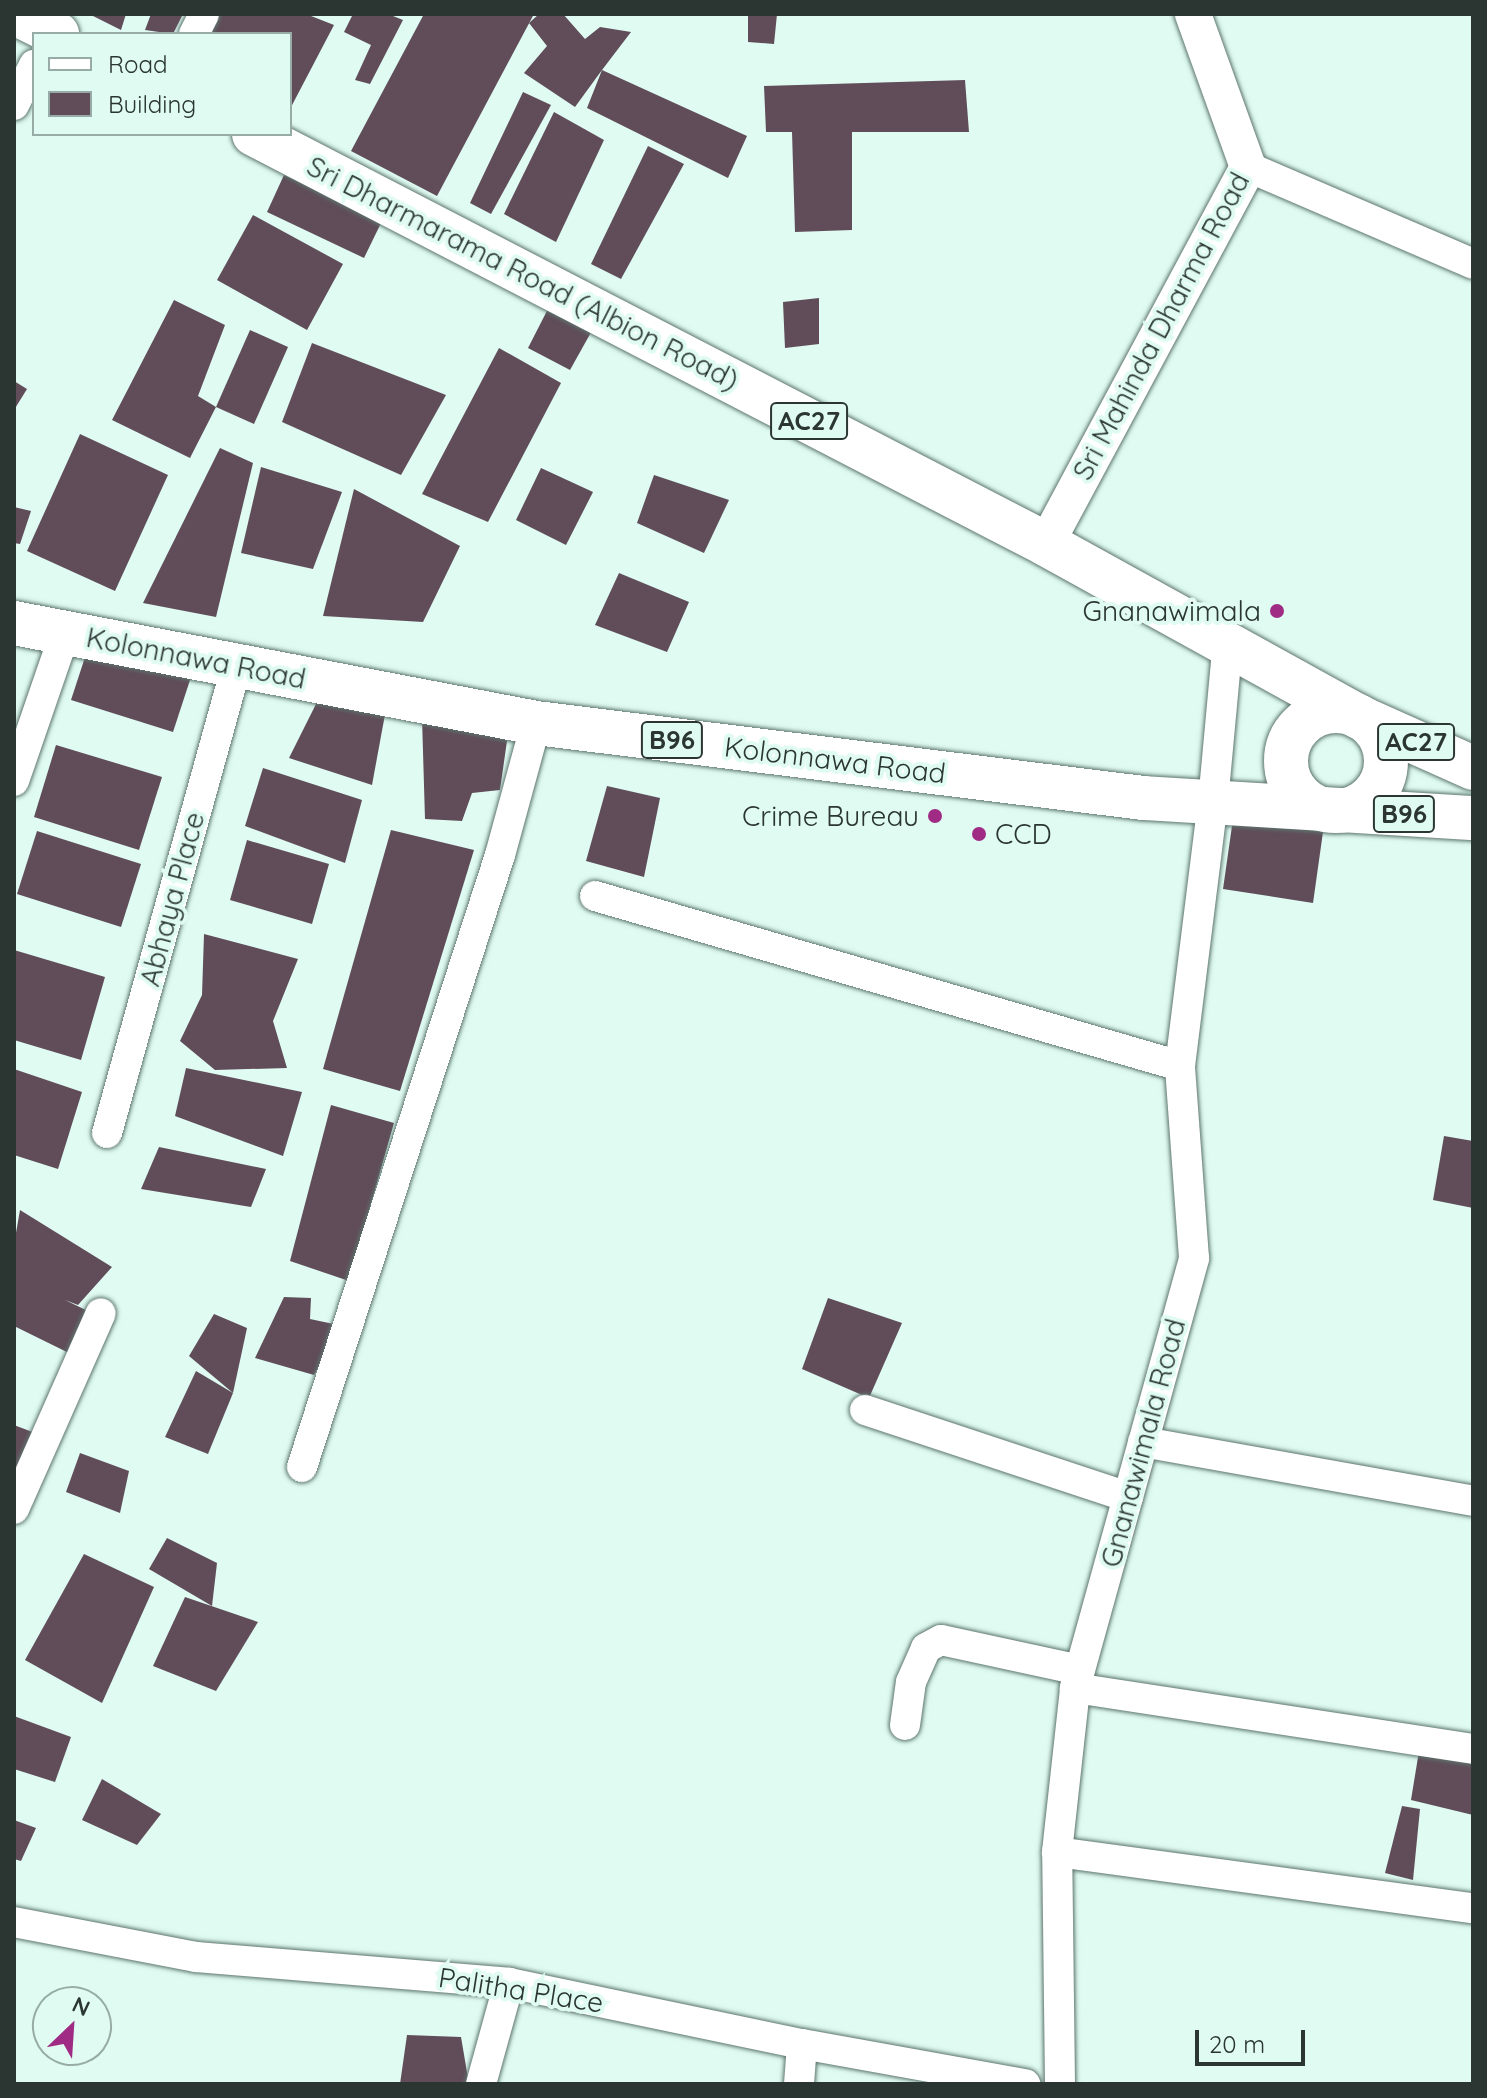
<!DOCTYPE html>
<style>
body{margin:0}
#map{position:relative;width:1487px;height:2098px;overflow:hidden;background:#dffbf2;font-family:Quicksand,sans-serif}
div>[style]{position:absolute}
.building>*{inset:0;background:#604d59}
.roads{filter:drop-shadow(0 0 2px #5d756e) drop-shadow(0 0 2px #5d756e)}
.minor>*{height:30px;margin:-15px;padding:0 15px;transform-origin:15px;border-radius:15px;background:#fff}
.tertiary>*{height:36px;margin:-18px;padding:0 18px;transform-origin:18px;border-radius:18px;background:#fff}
.primary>*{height:44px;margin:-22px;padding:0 22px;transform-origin:22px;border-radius:22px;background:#fff}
.primary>.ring{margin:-22px;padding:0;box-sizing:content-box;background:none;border:44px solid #fff;border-radius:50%}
.dots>*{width:22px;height:22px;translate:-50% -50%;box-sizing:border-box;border:4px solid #dffbf2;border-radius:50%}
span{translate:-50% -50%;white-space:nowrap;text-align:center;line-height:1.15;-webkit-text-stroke:8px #dffbf2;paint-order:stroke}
.shield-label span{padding:2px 6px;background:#dffbf2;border:2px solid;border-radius:6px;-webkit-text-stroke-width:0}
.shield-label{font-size:26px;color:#2b3633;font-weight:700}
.street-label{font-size:28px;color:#2b3633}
.poi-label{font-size:28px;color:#2b3633}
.right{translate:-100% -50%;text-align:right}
.left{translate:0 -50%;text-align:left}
.frame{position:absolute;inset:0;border:16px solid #2b3633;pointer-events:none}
.legend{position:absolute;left:32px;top:32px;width:260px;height:104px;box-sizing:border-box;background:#dffbf2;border:2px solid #97aca6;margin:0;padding:10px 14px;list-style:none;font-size:24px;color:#2b3633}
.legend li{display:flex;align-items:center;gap:16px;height:40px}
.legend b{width:40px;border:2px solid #97aca6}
.north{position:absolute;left:32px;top:1986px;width:80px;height:80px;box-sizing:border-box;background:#dffbf2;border:2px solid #97aca6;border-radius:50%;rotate:25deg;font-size:22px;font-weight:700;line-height:32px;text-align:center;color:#2b3633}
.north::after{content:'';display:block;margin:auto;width:28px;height:36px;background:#a02b85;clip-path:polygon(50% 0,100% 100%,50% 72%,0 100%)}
.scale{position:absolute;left:1195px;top:2030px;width:110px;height:36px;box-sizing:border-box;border:4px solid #2b3633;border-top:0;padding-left:10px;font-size:24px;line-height:28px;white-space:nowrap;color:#2b3633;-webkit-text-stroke:6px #dffbf2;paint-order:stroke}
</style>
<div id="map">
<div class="building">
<i style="clip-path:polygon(89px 14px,126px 14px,121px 30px)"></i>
<i style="clip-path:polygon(151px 14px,183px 14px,173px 34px,145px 30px)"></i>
<i style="clip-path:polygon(217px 14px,306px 14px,334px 25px,290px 109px,290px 34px,207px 34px)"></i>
<i style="clip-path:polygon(353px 14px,388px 14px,403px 20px,370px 84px,355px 80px,371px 45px,344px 32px)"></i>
<i style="clip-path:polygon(424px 14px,534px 14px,437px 196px,351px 151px)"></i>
<i style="clip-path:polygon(539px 14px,563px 14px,585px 39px,600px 27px,631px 32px,602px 70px,747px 136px,728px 178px,587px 108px,602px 70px,575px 107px,524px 73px,547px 46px,529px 23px)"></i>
<i style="clip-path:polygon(748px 14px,777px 14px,774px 44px,748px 42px)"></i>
<i style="clip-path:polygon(965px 80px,969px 132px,852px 132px,852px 230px,795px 232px,792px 132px,766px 132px,764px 86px)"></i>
<i style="clip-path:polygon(523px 92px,551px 105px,491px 214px,470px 203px)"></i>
<i style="clip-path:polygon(554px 112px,604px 140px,556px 242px,504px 214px)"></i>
<i style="clip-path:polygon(648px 146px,684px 164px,621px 279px,591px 264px)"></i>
<i style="clip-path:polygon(284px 175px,382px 221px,364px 258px,267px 212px)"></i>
<i style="clip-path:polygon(253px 215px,343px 264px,307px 330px,217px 280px)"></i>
<i style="clip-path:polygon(819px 298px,819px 344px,785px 348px,783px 302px)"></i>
<i style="clip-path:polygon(174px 300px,225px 325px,198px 396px,216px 407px,190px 458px,112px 420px)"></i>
<i style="clip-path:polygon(551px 303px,594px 327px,570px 370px,528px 348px)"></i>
<i style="clip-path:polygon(250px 330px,288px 347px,254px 424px,216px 407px)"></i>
<i style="clip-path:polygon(312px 343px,446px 395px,401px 475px,282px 422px)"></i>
<i style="clip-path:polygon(499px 348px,561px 383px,488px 522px,422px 494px)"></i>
<i style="clip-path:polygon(14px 381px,27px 389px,14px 410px)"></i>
<i style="clip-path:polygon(80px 434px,168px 475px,115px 591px,27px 551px)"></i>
<i style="clip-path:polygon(220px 448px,253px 463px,216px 617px,143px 603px)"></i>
<i style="clip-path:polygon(261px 467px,342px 492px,313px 569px,241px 553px)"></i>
<i style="clip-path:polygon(541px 468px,593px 492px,566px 545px,516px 520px)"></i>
<i style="clip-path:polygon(654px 475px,729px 500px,704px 553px,637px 523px)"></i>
<i style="clip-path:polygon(354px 489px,460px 546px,423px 622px,323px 616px)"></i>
<i style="clip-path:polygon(14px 507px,31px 511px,20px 544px,14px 543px)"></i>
<i style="clip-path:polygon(619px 573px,689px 602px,667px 652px,595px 625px)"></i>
<i style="clip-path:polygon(89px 645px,191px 677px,173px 732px,71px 700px)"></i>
<i style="clip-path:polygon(317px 702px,386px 709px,372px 785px,289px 758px)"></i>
<i style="clip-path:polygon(422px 718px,509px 727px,500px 790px,472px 793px,462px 821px,425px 819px)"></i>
<i style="clip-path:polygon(56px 745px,162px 777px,139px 850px,34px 817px)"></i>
<i style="clip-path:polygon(263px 768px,362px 800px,345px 863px,245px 826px)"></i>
<i style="clip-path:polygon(607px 786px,660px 798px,644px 877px,586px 861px)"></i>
<i style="clip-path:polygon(1233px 819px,1323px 832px,1313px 903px,1223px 889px)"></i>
<i style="clip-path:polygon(391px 830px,474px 850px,400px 1091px,323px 1069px)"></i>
<i style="clip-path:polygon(37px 831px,141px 864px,121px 927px,17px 894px)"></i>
<i style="clip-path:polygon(247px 840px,329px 864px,312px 924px,230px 900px)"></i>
<i style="clip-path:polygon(204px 934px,298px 959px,273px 1021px,287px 1068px,215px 1070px,180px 1041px,202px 995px)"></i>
<i style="clip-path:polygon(14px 950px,105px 977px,81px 1060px,14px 1040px)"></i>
<i style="clip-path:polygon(186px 1068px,302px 1092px,283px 1156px,175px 1116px)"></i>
<i style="clip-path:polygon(14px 1069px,82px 1092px,58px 1169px,14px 1155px)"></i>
<i style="clip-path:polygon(331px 1105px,394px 1123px,349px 1281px,290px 1261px)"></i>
<i style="clip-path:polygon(1444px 1136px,1473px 1141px,1473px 1208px,1433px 1200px)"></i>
<i style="clip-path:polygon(159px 1147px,266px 1169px,251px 1207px,141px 1189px)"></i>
<i style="clip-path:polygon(20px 1210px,112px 1267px,78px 1305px,65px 1300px,92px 1313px,75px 1356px,14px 1326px,14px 1244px)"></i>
<i style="clip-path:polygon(284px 1297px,311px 1298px,310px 1319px,343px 1326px,314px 1375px,255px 1358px)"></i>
<i style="clip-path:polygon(828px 1298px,902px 1323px,869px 1398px,802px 1369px)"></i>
<i style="clip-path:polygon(214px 1314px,247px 1328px,233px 1393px,189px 1356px)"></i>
<i style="clip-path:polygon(196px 1371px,233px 1393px,208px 1454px,165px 1437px)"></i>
<i style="clip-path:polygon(14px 1425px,35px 1433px,14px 1503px)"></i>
<i style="clip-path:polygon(80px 1453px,129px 1471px,120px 1513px,66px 1492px)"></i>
<i style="clip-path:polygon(167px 1538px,217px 1563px,212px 1606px,149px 1569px)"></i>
<i style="clip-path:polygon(84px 1554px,154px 1587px,102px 1703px,25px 1660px)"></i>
<i style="clip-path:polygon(185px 1597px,258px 1622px,216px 1691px,153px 1666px)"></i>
<i style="clip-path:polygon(14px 1716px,71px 1737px,55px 1782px,14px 1769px)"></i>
<i style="clip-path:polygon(1420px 1745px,1473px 1753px,1473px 1815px,1411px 1800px)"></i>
<i style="clip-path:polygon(102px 1779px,161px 1814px,137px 1845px,82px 1820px)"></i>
<i style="clip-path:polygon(1402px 1806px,1420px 1809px,1413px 1880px,1385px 1873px)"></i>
<i style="clip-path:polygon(14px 1820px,36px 1828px,21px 1861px,14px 1859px)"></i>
<i style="clip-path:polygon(407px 2035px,461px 2037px,469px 2084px,400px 2084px)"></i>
</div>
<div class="roads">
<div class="minor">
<i style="left:194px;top:34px;width:22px;rotate:-63deg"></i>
<i style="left:14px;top:105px;width:45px;rotate:-63.4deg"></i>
<i style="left:1248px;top:167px;width:245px;rotate:23.3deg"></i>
<i style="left:14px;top:781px;width:157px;rotate:-71deg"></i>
<i style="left:595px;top:896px;width:609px;rotate:16.2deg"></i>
<i style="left:107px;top:1133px;width:486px;rotate:-74.5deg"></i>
<i style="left:865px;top:1410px;width:277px;rotate:18.3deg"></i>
<i style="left:1143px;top:1442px;width:335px;rotate:10.1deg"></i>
<i style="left:302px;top:1467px;width:643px;rotate:-72.07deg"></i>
<i style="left:500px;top:855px;width:137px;rotate:-74.7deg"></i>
<i style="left:14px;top:1509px;width:214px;rotate:-66.1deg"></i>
<i style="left:1075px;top:1688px;width:403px;rotate:8.7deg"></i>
<i style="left:905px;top:1725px;width:43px;rotate:-82.1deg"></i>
<i style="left:911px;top:1682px;width:37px;rotate:-66deg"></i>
<i style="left:926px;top:1648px;width:17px;rotate:-28deg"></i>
<i style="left:941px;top:1640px;width:142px;rotate:12.2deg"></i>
<i style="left:1057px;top:1852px;width:420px;rotate:7.7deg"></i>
<i style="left:14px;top:1922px;width:185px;rotate:10.9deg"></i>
<i style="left:196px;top:1957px;width:314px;rotate:4.7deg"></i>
<i style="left:509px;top:1983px;width:299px;rotate:11.8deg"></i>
<i style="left:802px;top:2044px;width:227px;rotate:10.2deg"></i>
<i style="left:481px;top:2084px;width:105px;rotate:-74.5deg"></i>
<i style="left:799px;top:2084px;width:40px;rotate:-85.7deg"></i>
<i style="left:1060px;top:2084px;width:232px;rotate:-90.7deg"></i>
<i style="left:1057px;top:1852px;width:165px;rotate:-83.7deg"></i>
<i style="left:1075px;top:1688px;width:446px;rotate:-74.5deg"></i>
<i style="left:1194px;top:1258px;width:193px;rotate:-94.2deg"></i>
<i style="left:1180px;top:1066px;width:266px;rotate:-82.9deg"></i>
<i style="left:1213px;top:802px;width:162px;rotate:-84.7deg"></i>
</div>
<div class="tertiary">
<i style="left:1046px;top:544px;width:428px;rotate:-61.8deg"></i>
<i style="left:1248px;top:167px;width:163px;rotate:-109.8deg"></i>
</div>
<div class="primary">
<i style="left:17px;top:14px;width:45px;rotate:26.6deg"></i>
<i style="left:254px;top:134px;width:892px;rotate:27.37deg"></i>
<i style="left:1046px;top:544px;width:358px;rotate:28.9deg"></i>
<i style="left:1359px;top:717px;width:125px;rotate:24.1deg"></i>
<i style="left:14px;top:623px;width:531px;rotate:10.84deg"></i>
<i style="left:536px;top:723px;width:612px;rotate:7.04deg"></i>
<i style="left:1143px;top:798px;width:331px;rotate:3.5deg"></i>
<i class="ring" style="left:1286px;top:711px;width:56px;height:56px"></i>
</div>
</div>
<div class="dots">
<i style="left:1277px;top:611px;background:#a02b85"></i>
<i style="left:935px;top:816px;background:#a02b85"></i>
<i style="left:979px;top:834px;background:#a02b85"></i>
</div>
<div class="shield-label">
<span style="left:809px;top:421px">AC27</span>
<span style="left:672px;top:740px">B96</span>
<span style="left:1416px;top:742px">AC27</span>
<span style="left:1404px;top:814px">B96</span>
</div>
<div class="street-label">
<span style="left:523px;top:273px;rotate:27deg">Sri Dharmarama Road (Albion Road)</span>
<span style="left:1161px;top:326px;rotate:-62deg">Sri Mahinda Dharma Road</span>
<span style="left:196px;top:658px;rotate:11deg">Kolonnawa Road</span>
<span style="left:835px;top:760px;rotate:7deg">Kolonnawa Road</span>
<span style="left:172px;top:899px;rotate:-75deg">Abhaya Place</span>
<span style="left:1143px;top:1443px;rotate:-75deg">Gnanawimala Road</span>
<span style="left:521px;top:1990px;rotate:9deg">Palitha Place</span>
</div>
<div class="poi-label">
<span class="right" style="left:1261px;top:611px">Gnanawimala</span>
<span class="right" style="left:919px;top:816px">Crime Bureau</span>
<span class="left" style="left:995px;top:834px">CCD</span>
</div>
<div class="frame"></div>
<ul class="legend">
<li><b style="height:10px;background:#fff"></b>Road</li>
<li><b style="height:22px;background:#604d59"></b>Building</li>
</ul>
<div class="north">N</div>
<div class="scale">20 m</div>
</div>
